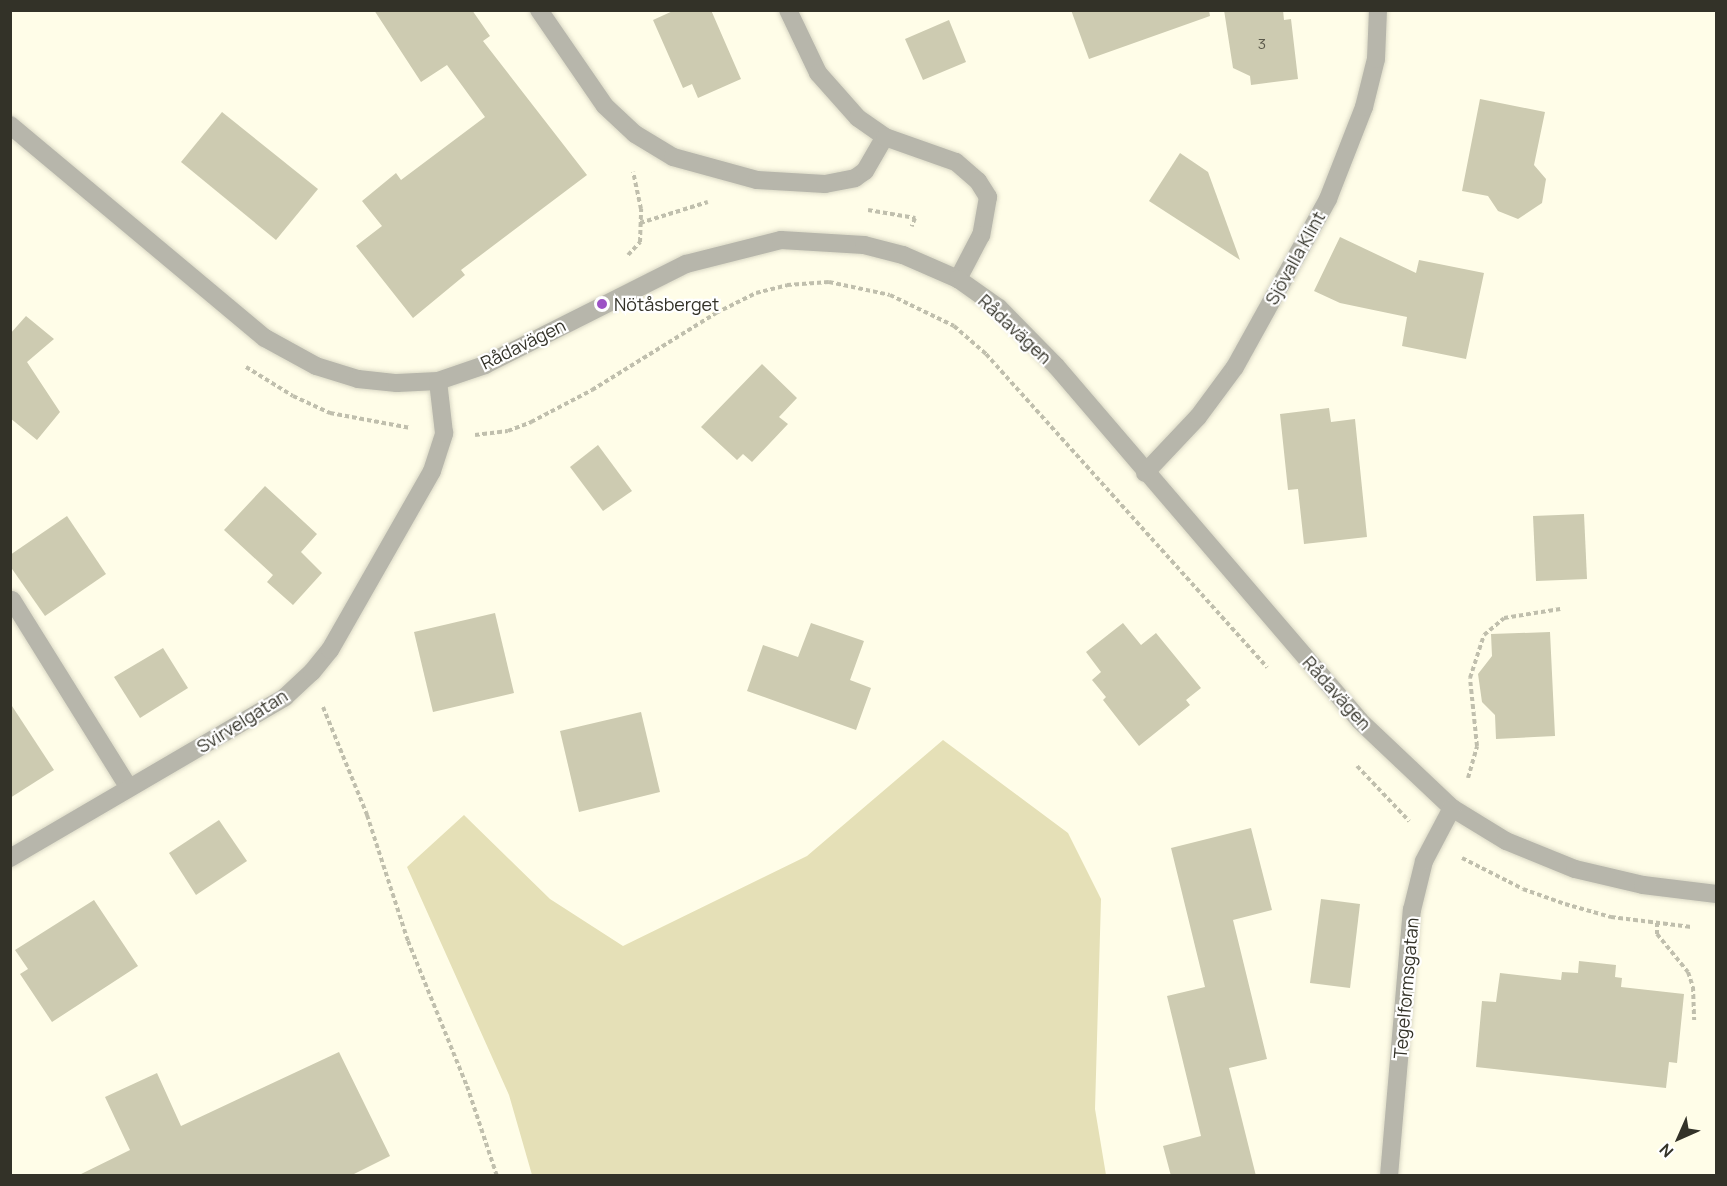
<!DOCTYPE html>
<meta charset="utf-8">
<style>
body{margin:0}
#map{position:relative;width:1727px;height:1186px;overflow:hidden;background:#fffde8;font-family:Manrope,sans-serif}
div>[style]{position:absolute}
.green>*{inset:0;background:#e5e0b7}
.building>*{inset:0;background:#cdcbb1}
.path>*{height:4px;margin-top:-2px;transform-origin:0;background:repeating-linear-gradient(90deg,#c0bfad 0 4.5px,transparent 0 7.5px)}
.roads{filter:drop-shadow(0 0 2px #dad8c5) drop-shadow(0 0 2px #dad8c5)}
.minor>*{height:18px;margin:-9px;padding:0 9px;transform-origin:9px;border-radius:9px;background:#b7b6ab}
.dots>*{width:16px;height:16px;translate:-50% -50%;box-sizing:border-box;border:3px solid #fff;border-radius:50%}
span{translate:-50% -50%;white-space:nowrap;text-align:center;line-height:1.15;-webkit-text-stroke:4.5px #fff;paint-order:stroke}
.number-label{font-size:15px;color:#5a584a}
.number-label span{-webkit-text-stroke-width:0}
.street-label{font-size:18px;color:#333228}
.poi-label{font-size:18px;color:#333228}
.left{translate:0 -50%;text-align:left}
.frame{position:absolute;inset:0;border:12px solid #333228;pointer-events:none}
.north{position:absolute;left:1649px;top:1108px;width:60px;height:60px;-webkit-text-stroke:4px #fff;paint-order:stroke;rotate:225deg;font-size:16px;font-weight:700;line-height:24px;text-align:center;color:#333228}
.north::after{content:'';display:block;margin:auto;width:21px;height:27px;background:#333228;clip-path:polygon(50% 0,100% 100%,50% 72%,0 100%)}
</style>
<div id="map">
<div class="green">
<i style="clip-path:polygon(943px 740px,1068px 833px,1101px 899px,1095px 1109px,1106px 1175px,532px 1175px,509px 1095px,407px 867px,464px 815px,550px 899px,623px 946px,807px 856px)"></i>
</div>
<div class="building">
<i style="clip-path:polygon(374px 10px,472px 10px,490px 36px,483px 41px,587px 175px,461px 270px,465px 275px,413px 318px,356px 246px,382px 226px,362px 201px,396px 173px,401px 180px,485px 117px,447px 65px,421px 82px)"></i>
<i style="clip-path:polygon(675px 10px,711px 10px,741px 79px,698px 98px,692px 84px,683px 88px,653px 20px)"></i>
<i style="clip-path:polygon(1071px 10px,1209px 10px,1210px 16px,1089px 59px)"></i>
<i style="clip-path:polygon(1224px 10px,1283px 10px,1284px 20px,1291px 19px,1298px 79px,1251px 85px,1250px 76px,1233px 68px)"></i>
<i style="clip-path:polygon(949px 20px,966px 62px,923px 80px,905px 39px)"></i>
<i style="clip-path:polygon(1480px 99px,1545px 112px,1534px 165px,1546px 179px,1542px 203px,1518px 219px,1498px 211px,1488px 196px,1462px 191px)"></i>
<i style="clip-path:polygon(222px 112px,318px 189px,276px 240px,181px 162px)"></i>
<i style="clip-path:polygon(1180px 153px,1208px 172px,1240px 260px,1149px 201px)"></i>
<i style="clip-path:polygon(1340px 237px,1416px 273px,1419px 260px,1484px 273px,1466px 359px,1402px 346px,1407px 317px,1340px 303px,1314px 291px)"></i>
<i style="clip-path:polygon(26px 316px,54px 339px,27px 362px,60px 412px,37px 440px,10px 418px,10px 334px)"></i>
<i style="clip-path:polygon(762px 364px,797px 398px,779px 417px,788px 424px,752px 462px,743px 454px,737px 460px,701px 427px)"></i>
<i style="clip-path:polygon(1329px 408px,1331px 422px,1355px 419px,1367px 537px,1304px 544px,1298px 489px,1288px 490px,1280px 414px)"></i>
<i style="clip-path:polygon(598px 445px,632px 491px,603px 511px,570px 467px)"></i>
<i style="clip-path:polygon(265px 486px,317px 534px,301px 552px,322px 573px,293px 605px,267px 582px,273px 575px,224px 530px)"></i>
<i style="clip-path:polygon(1584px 514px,1587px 579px,1536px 581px,1533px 516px)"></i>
<i style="clip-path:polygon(67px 516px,106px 574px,45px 616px,10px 566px,10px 555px)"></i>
<i style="clip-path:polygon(495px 613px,514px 693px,433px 712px,414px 632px)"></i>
<i style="clip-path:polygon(811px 623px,864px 641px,850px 680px,871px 688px,856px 730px,747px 691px,763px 645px,798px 657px)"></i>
<i style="clip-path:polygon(1123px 623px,1141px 645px,1156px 633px,1201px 688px,1186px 700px,1190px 705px,1139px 746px,1103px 700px,1106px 697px,1092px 680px,1101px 672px,1086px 652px)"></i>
<i style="clip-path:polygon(1550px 632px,1555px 736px,1496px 739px,1495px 715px,1482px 702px,1478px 674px,1492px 656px,1491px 634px)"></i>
<i style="clip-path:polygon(163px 648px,188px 688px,140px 718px,114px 677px)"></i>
<i style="clip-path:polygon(10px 703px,54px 770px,10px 798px)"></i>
<i style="clip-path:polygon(641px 712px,660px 792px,579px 812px,560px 731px)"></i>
<i style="clip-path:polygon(219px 820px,247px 861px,196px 895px,169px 853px)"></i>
<i style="clip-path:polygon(1251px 828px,1272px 910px,1233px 920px,1267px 1059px,1229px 1068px,1256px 1176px,1171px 1176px,1163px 1146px,1201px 1136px,1167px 996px,1205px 987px,1171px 848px)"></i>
<i style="clip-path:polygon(1321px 899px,1360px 904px,1350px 988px,1310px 983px)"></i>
<i style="clip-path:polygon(94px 900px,138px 966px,52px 1022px,20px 974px,28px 969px,15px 950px)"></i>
<i style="clip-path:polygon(1579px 961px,1616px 965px,1615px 977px,1622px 978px,1621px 987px,1684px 994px,1677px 1063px,1669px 1062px,1666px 1088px,1476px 1067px,1482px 1001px,1496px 1002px,1500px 973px,1561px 980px,1562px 972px,1578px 973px)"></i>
<i style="clip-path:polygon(339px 1052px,390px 1156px,350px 1176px,77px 1176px,130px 1150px,105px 1097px,157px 1073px,181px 1126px)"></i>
</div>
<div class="path">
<i style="left:868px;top:210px;width:48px;rotate:9.7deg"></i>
<i style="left:915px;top:218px;width:9px;rotate:111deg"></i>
<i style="left:640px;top:223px;width:71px;rotate:-17.2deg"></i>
<i style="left:628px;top:255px;width:18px;rotate:-47deg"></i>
<i style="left:640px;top:242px;width:33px;rotate:-88deg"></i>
<i style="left:641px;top:209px;width:38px;rotate:-102deg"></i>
<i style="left:246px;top:367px;width:55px;rotate:31.7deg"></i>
<i style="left:293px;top:396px;width:41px;rotate:24.7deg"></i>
<i style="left:330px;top:413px;width:82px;rotate:10.5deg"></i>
<i style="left:475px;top:435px;width:33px;rotate:-7deg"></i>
<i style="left:508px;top:431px;width:25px;rotate:-21deg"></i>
<i style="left:531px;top:422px;width:69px;rotate:-27.7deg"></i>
<i style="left:592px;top:390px;width:146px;rotate:-31.8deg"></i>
<i style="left:716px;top:313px;width:45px;rotate:-26.6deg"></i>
<i style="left:756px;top:293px;width:32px;rotate:-14deg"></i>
<i style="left:787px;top:285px;width:42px;rotate:-4.1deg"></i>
<i style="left:829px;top:282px;width:62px;rotate:12deg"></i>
<i style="left:890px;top:295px;width:71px;rotate:25.8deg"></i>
<i style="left:954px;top:326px;width:43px;rotate:41.2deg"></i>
<i style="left:986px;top:354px;width:421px;rotate:48.1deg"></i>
<i style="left:323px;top:707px;width:117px;rotate:67.8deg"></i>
<i style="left:367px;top:815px;width:133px;rotate:72deg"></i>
<i style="left:408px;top:941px;width:157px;rotate:67.9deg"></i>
<i style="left:467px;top:1086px;width:95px;rotate:71.6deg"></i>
<i style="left:1357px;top:766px;width:76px;rotate:46.6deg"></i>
<i style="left:1468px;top:778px;width:33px;rotate:-74deg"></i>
<i style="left:1477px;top:746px;width:68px;rotate:-95.9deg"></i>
<i style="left:1470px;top:678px;width:45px;rotate:-72deg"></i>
<i style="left:1484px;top:635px;width:26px;rotate:-40deg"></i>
<i style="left:1504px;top:618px;width:57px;rotate:-9.1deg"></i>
<i style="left:1462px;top:858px;width:68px;rotate:26.9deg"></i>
<i style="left:1523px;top:889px;width:45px;rotate:19.7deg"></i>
<i style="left:1565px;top:904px;width:48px;rotate:15.8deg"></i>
<i style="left:1611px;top:917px;width:81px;rotate:7.1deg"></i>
<i style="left:1657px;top:923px;width:11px;rotate:90deg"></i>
<i style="left:1657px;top:934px;width:49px;rotate:50.8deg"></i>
<i style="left:1688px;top:972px;width:16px;rotate:72deg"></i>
<i style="left:1693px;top:987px;width:33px;rotate:88deg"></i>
</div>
<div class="roads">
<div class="minor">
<i style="left:539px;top:10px;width:116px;rotate:55.5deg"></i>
<i style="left:605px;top:106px;width:41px;rotate:43deg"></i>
<i style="left:635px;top:134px;width:44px;rotate:31.2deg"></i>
<i style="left:673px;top:157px;width:87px;rotate:15.3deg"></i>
<i style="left:757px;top:180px;width:68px;rotate:3.4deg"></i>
<i style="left:825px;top:184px;width:31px;rotate:-11deg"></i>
<i style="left:855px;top:178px;width:12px;rotate:-35deg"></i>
<i style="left:865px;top:171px;width:39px;rotate:-60deg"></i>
<i style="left:788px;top:10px;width:70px;rotate:64.5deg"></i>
<i style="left:818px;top:73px;width:60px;rotate:48.4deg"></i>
<i style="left:858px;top:118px;width:33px;rotate:35deg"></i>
<i style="left:885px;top:137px;width:75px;rotate:19.4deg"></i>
<i style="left:956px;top:162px;width:29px;rotate:41deg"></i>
<i style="left:978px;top:181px;width:19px;rotate:58deg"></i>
<i style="left:988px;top:197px;width:39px;rotate:100deg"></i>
<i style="left:981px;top:235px;width:50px;rotate:117.6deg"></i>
<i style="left:10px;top:125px;width:332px;rotate:39.9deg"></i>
<i style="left:265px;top:338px;width:58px;rotate:28.8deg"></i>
<i style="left:316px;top:366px;width:44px;rotate:17.2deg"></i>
<i style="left:358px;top:379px;width:39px;rotate:6deg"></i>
<i style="left:397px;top:383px;width:41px;rotate:-2.8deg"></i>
<i style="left:438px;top:381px;width:50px;rotate:-18.8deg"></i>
<i style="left:485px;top:365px;width:225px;rotate:-26.7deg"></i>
<i style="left:686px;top:264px;width:98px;rotate:-14.2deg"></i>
<i style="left:781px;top:240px;width:83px;rotate:3.4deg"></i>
<i style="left:864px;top:245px;width:40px;rotate:14.4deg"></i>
<i style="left:903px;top:255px;width:60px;rotate:23.6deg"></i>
<i style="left:958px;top:279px;width:50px;rotate:35.3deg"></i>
<i style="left:999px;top:308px;width:81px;rotate:45.5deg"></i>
<i style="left:1056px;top:366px;width:467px;rotate:49.4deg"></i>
<i style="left:1360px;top:721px;width:127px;rotate:43.4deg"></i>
<i style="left:1452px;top:808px;width:63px;rotate:31.4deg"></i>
<i style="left:1506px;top:841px;width:74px;rotate:22.1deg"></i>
<i style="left:1575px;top:869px;width:70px;rotate:13.2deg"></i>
<i style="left:1643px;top:885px;width:74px;rotate:7deg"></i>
<i style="left:1145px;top:473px;width:77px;rotate:-46.6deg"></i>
<i style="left:1198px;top:417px;width:62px;rotate:-53.5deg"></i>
<i style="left:1235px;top:367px;width:192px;rotate:-61deg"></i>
<i style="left:1328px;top:199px;width:99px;rotate:-68.6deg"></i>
<i style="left:1364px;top:107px;width:49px;rotate:-76deg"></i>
<i style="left:1376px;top:59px;width:49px;rotate:-87.7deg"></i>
<i style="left:12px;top:600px;width:221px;rotate:58.1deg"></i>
<i style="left:10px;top:858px;width:319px;rotate:-30.3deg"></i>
<i style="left:285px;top:697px;width:37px;rotate:-43deg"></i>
<i style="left:312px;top:672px;width:28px;rotate:-51deg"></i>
<i style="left:330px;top:650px;width:206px;rotate:-60.3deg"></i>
<i style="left:432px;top:471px;width:40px;rotate:-72deg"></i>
<i style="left:444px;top:433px;width:52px;rotate:-96.6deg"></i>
<i style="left:1389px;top:1176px;width:267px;rotate:-85.1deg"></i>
<i style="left:1412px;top:910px;width:50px;rotate:-76.2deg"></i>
<i style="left:1424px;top:861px;width:60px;rotate:-62.2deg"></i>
</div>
</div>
<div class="dots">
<i style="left:602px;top:304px;background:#9c52c5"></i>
</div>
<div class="number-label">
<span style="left:1262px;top:44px">3</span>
</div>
<div class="street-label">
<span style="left:1295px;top:258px;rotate:-61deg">Sjövalla Klint</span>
<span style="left:1015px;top:329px;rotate:43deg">Rådavägen</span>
<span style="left:523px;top:344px;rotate:-26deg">Rådavägen</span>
<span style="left:1337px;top:693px;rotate:48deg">Rådavägen</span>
<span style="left:242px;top:721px;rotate:-32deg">Svirvelgatan</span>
<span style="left:1406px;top:988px;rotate:-85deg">Tegelformsgatan</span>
</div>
<div class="poi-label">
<span class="left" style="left:614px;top:304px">Nötåsberget</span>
</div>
<div class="frame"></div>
<div class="north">N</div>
</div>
